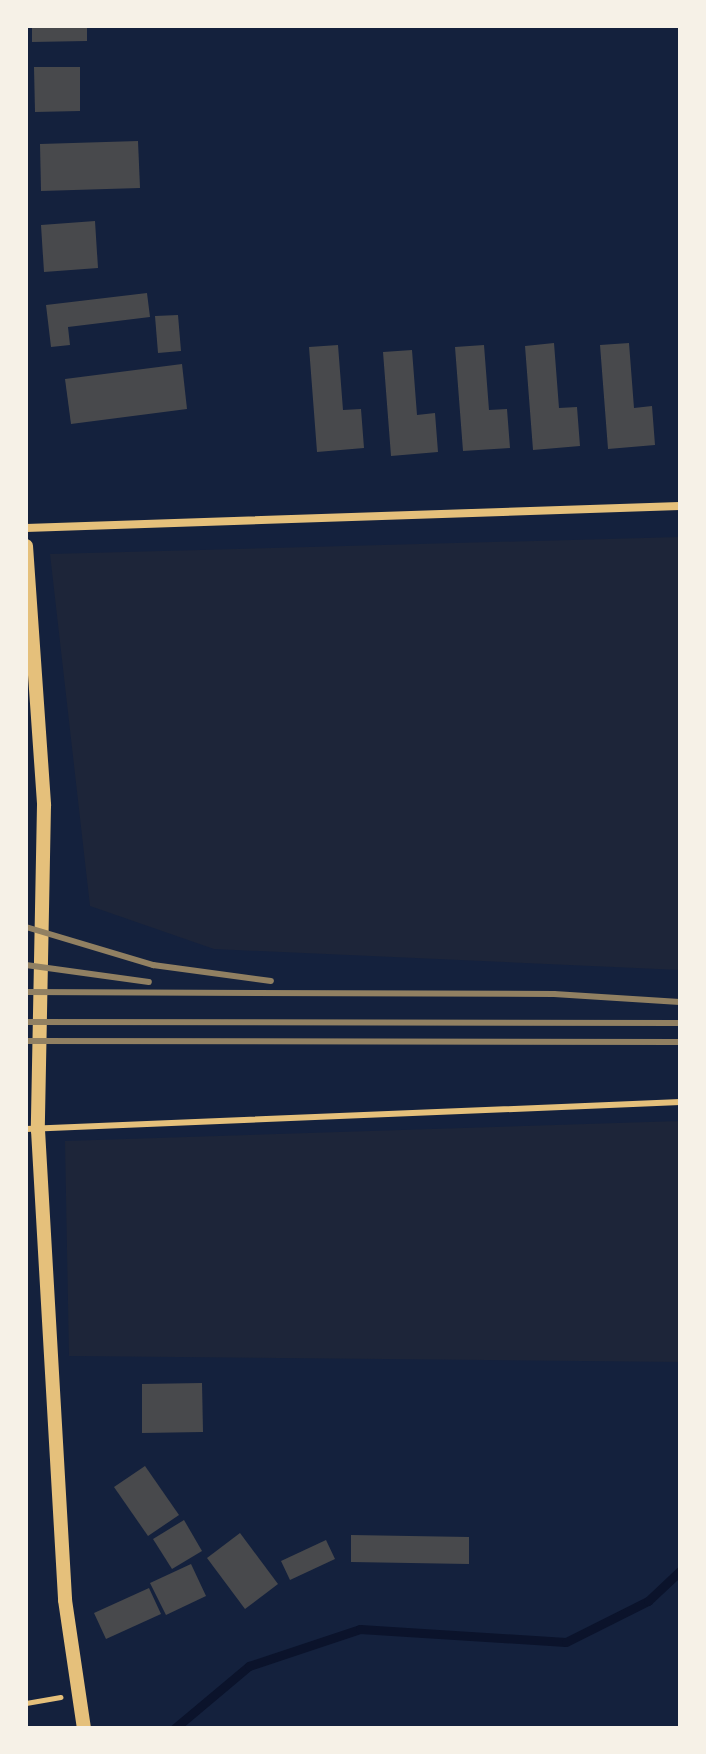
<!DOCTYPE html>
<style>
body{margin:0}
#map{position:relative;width:706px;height:1754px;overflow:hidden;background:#14213d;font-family:Rubik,sans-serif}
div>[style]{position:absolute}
.green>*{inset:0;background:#1d2539}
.stream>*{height:9px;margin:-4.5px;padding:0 4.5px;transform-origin:4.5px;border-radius:4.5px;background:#0b132b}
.building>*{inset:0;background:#48494c}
.path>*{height:5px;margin:-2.5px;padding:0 2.5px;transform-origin:2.5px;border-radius:2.5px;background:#e5c07b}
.service>*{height:6px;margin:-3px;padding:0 3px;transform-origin:3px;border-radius:3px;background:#e5c07b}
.minor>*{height:8px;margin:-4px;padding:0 4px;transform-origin:4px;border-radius:4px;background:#e5c07b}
.tertiary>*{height:14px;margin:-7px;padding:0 7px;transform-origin:7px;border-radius:7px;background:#e5c07b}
.rail>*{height:6px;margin:-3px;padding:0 3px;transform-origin:3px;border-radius:3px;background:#918062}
span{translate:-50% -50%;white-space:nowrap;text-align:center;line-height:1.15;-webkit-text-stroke:8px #f6f1e7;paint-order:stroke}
.frame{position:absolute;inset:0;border:28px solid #f6f1e7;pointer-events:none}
</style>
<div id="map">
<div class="green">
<i style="clip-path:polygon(680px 537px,680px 970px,214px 949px,90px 906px,50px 554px)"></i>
<i style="clip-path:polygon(680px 1121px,680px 1362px,69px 1356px,65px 1141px)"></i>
</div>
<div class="stream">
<i style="left:175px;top:1728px;width:97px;rotate:-40deg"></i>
<i style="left:249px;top:1666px;width:117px;rotate:-18.4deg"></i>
<i style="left:360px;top:1629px;width:206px;rotate:3.6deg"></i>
<i style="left:566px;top:1642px;width:92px;rotate:-26.6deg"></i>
<i style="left:648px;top:1601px;width:44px;rotate:-43.2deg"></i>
</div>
<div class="building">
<i style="clip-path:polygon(32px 26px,87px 26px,87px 41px,32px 42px)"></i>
<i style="clip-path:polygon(34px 67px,80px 67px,80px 111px,35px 112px)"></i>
<i style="clip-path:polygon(138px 141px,140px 188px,41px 191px,40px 144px)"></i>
<i style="clip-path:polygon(95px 221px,98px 268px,44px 272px,41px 225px)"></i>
<i style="clip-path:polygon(147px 293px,150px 317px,68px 327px,70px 345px,51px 347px,46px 305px)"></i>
<i style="clip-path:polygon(178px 315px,181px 351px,158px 353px,155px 316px)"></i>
<i style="clip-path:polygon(554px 343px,559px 408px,577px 407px,580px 446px,533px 450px,525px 346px)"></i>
<i style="clip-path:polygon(629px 343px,634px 408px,652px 406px,655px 445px,608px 449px,600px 345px)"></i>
<i style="clip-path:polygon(338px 345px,343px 410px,361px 409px,364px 448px,317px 452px,309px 347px)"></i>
<i style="clip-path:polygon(484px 345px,489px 410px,507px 409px,510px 448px,463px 451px,455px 347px)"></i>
<i style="clip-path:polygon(412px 350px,417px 415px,435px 413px,438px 452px,391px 456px,383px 352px)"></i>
<i style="clip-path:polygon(182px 364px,187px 409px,71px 424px,65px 379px)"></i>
<i style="clip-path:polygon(202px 1383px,203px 1432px,142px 1433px,142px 1384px)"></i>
<i style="clip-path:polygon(145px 1466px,179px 1515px,148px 1536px,114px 1487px)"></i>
<i style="clip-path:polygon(184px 1520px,202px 1551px,172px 1569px,153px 1539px)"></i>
<i style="clip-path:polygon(240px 1533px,278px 1584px,245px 1609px,207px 1558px)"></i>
<i style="clip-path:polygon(351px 1535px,469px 1537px,469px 1564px,351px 1562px)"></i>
<i style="clip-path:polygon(326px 1540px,335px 1559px,290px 1580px,281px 1561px)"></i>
<i style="clip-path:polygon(191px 1564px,206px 1596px,166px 1615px,150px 1583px)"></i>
<i style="clip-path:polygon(149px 1588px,161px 1614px,106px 1639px,94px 1613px)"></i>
</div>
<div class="path">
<i style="left:26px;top:1703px;width:35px;rotate:-10deg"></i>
</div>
<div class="service">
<i style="left:26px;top:1129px;width:655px;rotate:-2.36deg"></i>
</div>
<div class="minor">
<i style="left:26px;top:528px;width:654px;rotate:-1.93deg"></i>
</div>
<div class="tertiary">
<i style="left:26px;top:546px;width:260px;rotate:86deg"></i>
<i style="left:44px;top:805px;width:325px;rotate:91.1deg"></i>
<i style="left:38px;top:1130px;width:471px;rotate:86.7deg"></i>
<i style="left:65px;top:1600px;width:129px;rotate:81.6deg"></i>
</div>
<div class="rail">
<i style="left:26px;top:927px;width:133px;rotate:16.7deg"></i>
<i style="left:153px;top:965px;width:119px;rotate:7.7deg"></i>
<i style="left:26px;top:965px;width:124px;rotate:7.9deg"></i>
<i style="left:26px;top:992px;width:528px;rotate:0.22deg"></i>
<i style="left:554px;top:994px;width:126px;rotate:3.6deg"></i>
<i style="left:26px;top:1022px;width:654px;rotate:0.09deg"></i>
<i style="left:26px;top:1041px;width:654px;rotate:0.09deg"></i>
</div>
<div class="frame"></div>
</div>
